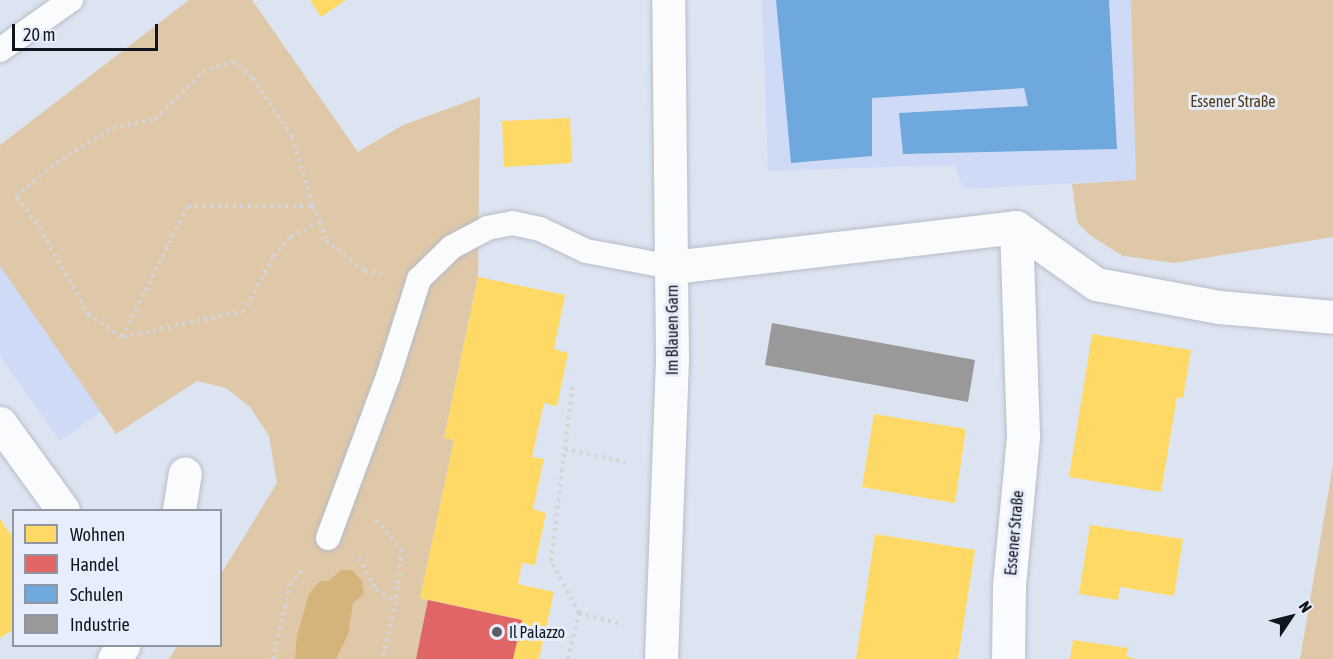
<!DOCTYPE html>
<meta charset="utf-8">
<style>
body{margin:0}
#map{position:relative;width:1333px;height:659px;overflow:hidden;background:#dde4f1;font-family:"Asap Condensed",sans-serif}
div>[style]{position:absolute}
.built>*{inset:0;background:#cfdbf6}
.green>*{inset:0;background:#dec8a8}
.water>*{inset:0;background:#d5b47b}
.homes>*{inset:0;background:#ffd966}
.shops>*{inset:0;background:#e06666}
.schools>*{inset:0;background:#6fa8dc}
.industry>*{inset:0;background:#999}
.path>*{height:4px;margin-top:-2px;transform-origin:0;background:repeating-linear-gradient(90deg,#d2d4d8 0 3px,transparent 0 7.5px)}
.roads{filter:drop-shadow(0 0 2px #b7bcc8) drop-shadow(0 0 2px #b7bcc8)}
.service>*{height:24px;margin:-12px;padding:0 12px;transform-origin:12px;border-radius:12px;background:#fafbfd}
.minor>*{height:33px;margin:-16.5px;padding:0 16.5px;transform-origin:16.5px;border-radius:16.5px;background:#fafbfd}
.dots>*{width:16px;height:16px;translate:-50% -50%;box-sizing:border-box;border:3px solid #e7edfa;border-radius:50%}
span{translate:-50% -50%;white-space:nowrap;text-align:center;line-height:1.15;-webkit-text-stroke:6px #e7edfa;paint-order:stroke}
.park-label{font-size:16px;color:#503b17}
.street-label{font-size:16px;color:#10151f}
.poi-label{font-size:16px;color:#10151f}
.left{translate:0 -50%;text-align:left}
.legend{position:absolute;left:12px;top:509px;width:210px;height:138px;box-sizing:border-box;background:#e7edfa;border:2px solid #9197a2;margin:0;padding:8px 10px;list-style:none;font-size:18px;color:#10151f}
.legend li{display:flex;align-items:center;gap:12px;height:30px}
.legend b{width:30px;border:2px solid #9197a2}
.north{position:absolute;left:1261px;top:587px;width:60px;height:60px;-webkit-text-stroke:4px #e7edfa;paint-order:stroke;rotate:55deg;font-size:16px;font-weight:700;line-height:24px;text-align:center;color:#10151f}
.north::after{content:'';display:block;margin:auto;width:21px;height:27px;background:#10151f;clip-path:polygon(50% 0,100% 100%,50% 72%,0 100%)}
.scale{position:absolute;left:12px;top:24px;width:146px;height:27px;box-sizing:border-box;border:3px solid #10151f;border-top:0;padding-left:8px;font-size:18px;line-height:21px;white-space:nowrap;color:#10151f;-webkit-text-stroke:4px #e7edfa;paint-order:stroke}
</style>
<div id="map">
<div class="built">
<i style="clip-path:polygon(762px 0,1131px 0,1136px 180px,964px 189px,954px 165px,768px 171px)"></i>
<i style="clip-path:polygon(0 266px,102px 411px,60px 441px,0 356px)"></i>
</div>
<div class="green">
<i style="clip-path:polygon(189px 0,252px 0,358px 152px,403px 125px,480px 97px,478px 277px,444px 438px,454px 440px,420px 598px,428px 600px,416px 659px,169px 659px,177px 646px,220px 646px,221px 574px,277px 483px,269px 436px,250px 407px,226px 388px,197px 381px,116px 434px,0 266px,0 145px)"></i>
<i style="clip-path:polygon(1131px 0,1333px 0,1333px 237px,1174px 263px,1123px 256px,1091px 236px,1077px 222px,1072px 184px,1136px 180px)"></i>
<i style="clip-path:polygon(1333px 465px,1333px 659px,1300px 659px)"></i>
</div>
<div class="water">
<i style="clip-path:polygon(341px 570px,352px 570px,362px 581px,364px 594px,353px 603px,348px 635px,336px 659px,295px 659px,297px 635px,309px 594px,320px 581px,329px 581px)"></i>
</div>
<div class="homes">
<i style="clip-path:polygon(310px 0,346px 0,321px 17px)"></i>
<i style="clip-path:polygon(570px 118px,572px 163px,504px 167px,502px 121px)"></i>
<i style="clip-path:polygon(478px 277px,565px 295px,554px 349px,568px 353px,557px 406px,544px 403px,532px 457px,544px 459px,533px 509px,546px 513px,535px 565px,522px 563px,518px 584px,554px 592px,539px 659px,513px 659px,522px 620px,420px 598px,454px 440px,444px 438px)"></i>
<i style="clip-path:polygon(1092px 334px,1191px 350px,1183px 398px,1177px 397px,1161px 492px,1069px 477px)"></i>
<i style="clip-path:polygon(874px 414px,966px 429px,955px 503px,862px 487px)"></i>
<i style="clip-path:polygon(0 519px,14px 539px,14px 629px,0 638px)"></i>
<i style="clip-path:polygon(1090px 525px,1183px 539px,1174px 596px,1120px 587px,1118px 600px,1079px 594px)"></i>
<i style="clip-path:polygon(875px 534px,975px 550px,958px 659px,856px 659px)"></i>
<i style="clip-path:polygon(1073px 640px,1128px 648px,1126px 656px,1136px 659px,1070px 659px)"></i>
</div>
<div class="shops">
<i style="clip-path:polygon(428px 600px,522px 620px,513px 659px,416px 659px)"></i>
</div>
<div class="schools">
<i style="clip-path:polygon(776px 0,1109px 0,1117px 149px,903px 154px,899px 113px,1028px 106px,1024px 88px,872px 98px,872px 156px,791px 163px)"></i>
</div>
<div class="industry">
<i style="clip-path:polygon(772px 323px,975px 360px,968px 402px,765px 365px)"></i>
</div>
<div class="path">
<i style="left:320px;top:222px;width:34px;rotate:153deg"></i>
<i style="left:290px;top:237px;width:26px;rotate:130deg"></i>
<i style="left:273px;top:257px;width:61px;rotate:118.2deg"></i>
<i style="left:244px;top:311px;width:125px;rotate:168deg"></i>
<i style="left:122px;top:337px;width:40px;rotate:-146deg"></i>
<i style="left:89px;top:315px;width:98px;rotate:-119.5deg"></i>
<i style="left:41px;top:230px;width:42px;rotate:-126.3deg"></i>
<i style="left:16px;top:196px;width:52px;rotate:-39.5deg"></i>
<i style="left:56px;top:163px;width:67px;rotate:-31.6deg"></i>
<i style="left:113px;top:128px;width:43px;rotate:-12.1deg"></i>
<i style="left:155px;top:119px;width:67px;rotate:-44.4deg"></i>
<i style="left:203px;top:72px;width:32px;rotate:-20deg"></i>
<i style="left:233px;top:61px;width:26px;rotate:40deg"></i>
<i style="left:253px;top:78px;width:71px;rotate:56.5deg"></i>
<i style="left:292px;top:137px;width:72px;rotate:73.1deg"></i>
<i style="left:313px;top:206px;width:17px;rotate:66deg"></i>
<i style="left:320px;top:222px;width:20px;rotate:72deg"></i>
<i style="left:326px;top:241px;width:49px;rotate:37.6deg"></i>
<i style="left:365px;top:271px;width:17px;rotate:10deg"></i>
<i style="left:122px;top:337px;width:147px;rotate:-63.3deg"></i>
<i style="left:188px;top:206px;width:125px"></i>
<i style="left:565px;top:449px;width:62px;rotate:12deg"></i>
<i style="left:376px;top:520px;width:39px;rotate:50deg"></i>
<i style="left:401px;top:550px;width:52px;rotate:95.5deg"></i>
<i style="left:396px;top:602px;width:59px;rotate:103.8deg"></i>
<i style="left:359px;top:558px;width:36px;rotate:62deg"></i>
<i style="left:376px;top:590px;width:23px;rotate:31deg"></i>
<i style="left:579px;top:613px;width:43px;rotate:14.7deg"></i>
<i style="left:273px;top:659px;width:76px;rotate:-77.1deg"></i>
<i style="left:290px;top:585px;width:23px;rotate:-50deg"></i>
<i style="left:568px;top:659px;width:47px;rotate:-76.6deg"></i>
<i style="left:579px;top:613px;width:59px;rotate:-118.3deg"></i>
<i style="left:551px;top:561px;width:179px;rotate:-83deg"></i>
</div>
<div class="roads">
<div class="service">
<i style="left:0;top:50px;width:87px;rotate:-35.2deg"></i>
<i style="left:328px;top:538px;width:172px;rotate:-69.6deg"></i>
<i style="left:388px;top:377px;width:103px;rotate:-72.4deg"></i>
<i style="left:419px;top:279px;width:46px;rotate:-44.1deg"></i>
<i style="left:452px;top:247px;width:40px;rotate:-28deg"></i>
<i style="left:487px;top:228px;width:25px;rotate:-11deg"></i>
<i style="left:512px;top:223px;width:29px;rotate:12deg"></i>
<i style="left:540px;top:229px;width:51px;rotate:25.6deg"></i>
<i style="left:586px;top:251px;width:87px;rotate:10.5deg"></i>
</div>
<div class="minor">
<i style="left:672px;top:267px;width:346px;rotate:-6.6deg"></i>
<i style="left:1016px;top:227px;width:98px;rotate:35.5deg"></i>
<i style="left:1096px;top:284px;width:125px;rotate:10.6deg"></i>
<i style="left:1219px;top:307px;width:114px;rotate:5deg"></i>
<i style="left:0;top:423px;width:107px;rotate:54.1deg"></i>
<i style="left:179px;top:510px;width:37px;rotate:-81deg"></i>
<i style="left:114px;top:659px;width:16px;rotate:-55deg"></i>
<i style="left:661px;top:659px;width:299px;rotate:-87.9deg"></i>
<i style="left:672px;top:360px;width:360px;rotate:-90.6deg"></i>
<i style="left:1008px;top:659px;width:74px;rotate:-89.2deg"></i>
<i style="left:1009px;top:585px;width:150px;rotate:-84.6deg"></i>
<i style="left:1023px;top:436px;width:209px;rotate:-91.9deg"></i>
</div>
</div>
<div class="dots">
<i style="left:497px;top:632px;background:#585d68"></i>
</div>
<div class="park-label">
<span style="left:1233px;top:101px">Essener Straße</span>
</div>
<div class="street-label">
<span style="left:672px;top:330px;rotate:-90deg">Im Blauen Garn</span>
<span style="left:1014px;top:533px;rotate:-85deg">Essener Straße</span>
</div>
<div class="poi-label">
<span class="left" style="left:509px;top:632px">Il Palazzo</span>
</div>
<ul class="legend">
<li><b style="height:16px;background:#ffd966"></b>Wohnen</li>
<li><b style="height:16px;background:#e06666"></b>Handel</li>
<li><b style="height:16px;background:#6fa8dc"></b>Schulen</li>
<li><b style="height:16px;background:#999"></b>Industrie</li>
</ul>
<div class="north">N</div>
<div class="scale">20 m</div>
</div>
